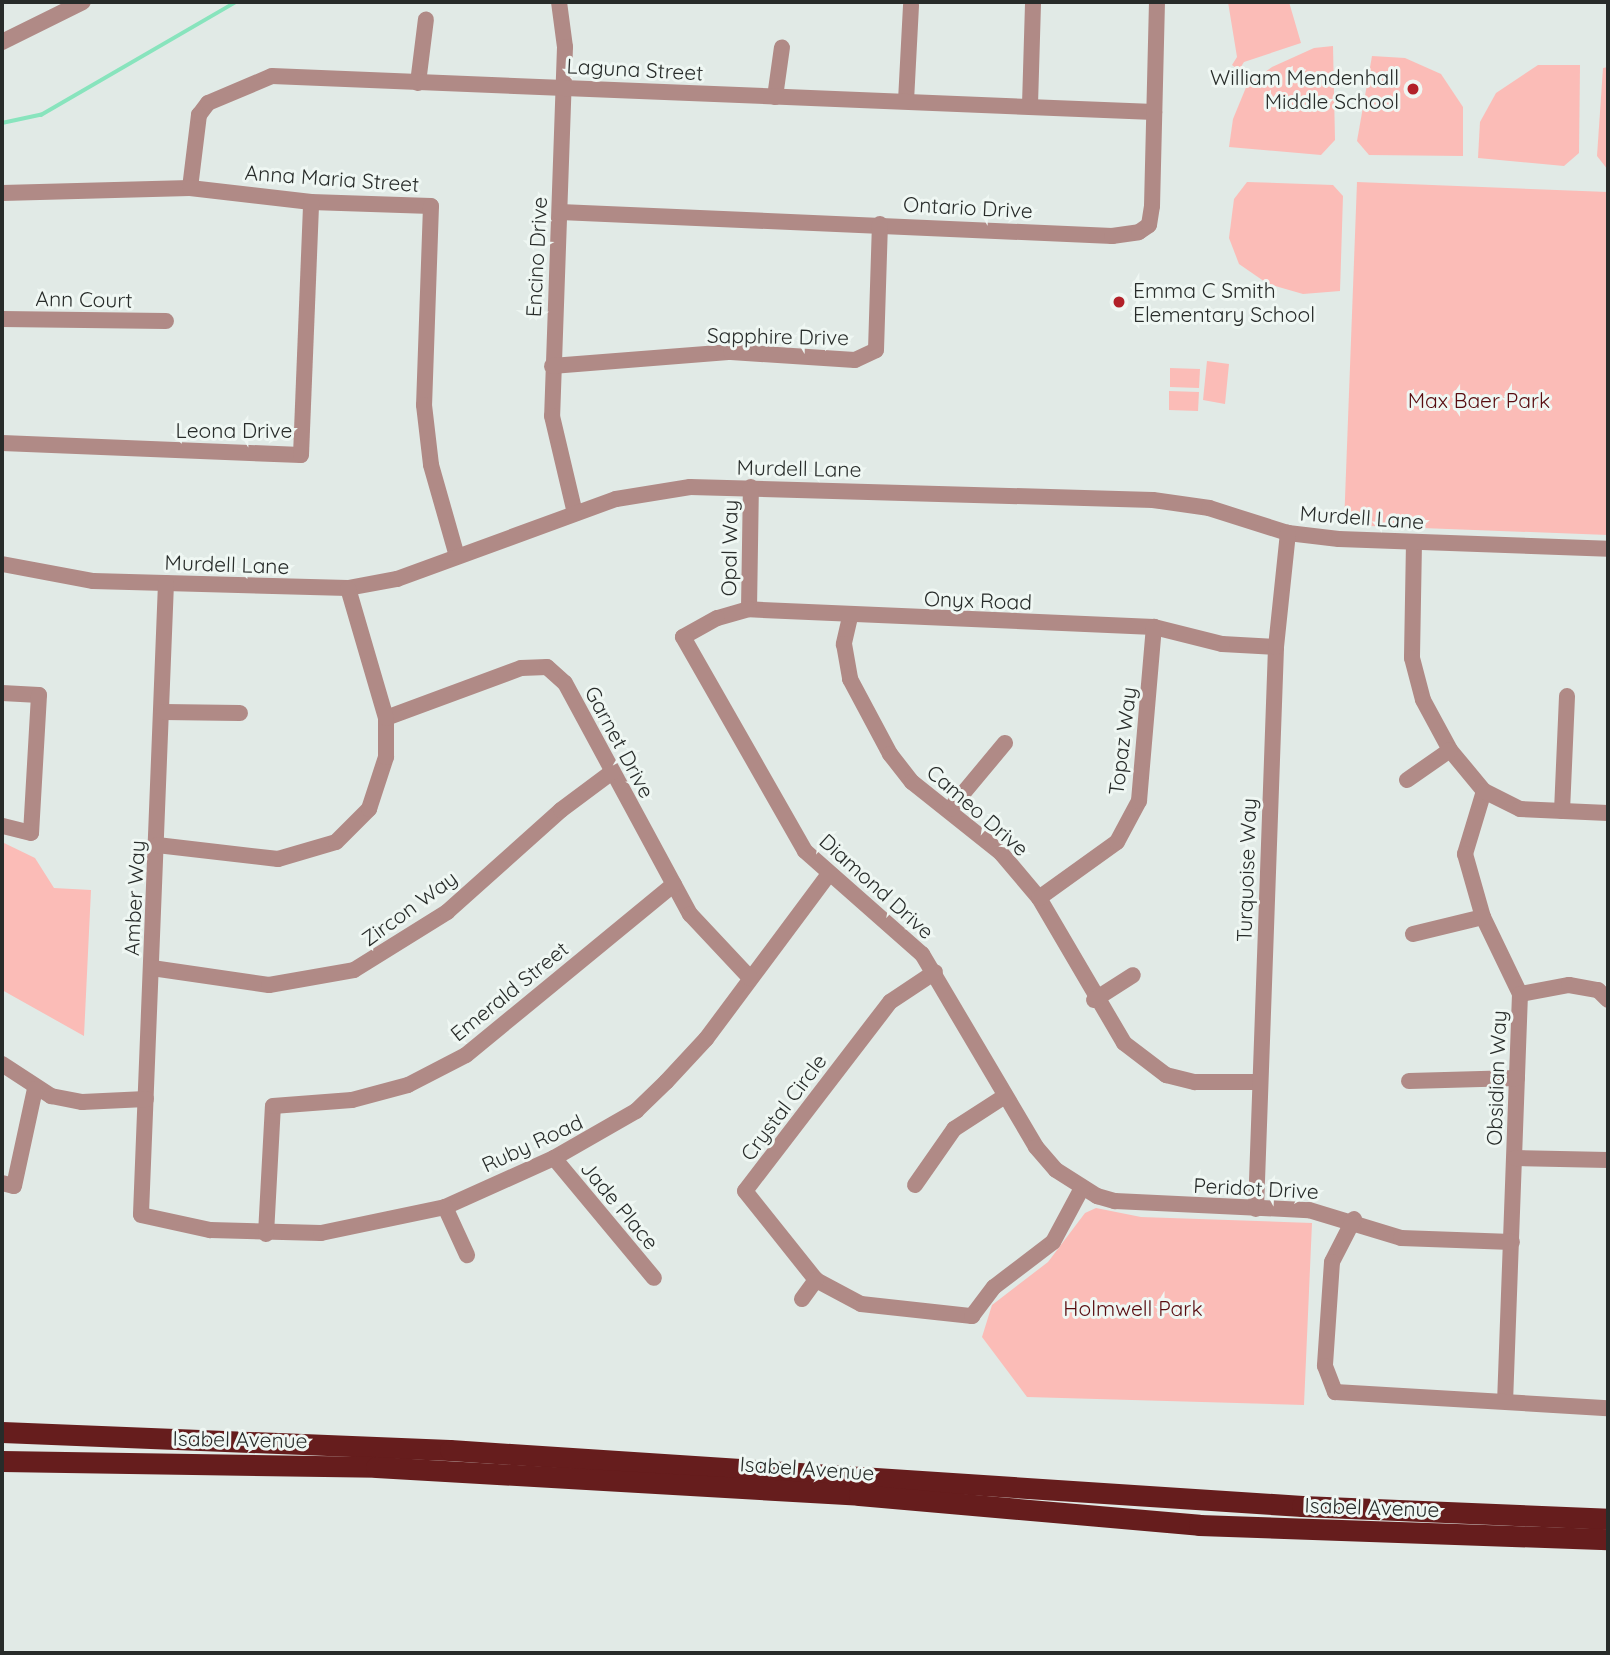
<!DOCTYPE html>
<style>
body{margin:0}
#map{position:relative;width:1610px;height:1655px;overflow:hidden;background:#e1eae6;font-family:Quicksand,sans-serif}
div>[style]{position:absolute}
.green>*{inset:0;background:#fbbcb7}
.stream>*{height:3.5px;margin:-1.75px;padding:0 1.75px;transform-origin:1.75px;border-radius:1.75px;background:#88e4bd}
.minor>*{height:16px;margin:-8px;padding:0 8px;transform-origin:8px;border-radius:8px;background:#b08a86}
.highway>*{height:21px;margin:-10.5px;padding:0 10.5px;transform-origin:10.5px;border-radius:10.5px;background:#661d1d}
.dots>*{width:19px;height:19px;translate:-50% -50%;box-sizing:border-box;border:4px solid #eff7f3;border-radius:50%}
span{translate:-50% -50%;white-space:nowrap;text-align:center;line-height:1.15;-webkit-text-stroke:6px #eff7f3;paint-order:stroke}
.street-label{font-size:21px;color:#282c2a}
.poi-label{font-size:21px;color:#282c2a}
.right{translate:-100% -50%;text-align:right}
.left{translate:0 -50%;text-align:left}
.park-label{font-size:21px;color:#580c10}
.frame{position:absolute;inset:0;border:4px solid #282c2a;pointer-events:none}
</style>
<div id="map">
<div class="green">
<i style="clip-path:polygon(1228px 2px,1289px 2px,1301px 43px,1244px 62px,1239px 70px,1232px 65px,1237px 57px)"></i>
<i style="clip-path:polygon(1333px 46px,1335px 140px,1321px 155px,1229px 147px,1233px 119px,1247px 85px,1272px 67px,1314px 48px)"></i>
<i style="clip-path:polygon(1372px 56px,1405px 58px,1441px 74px,1463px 107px,1463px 156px,1369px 155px,1357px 141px)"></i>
<i style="clip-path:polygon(1538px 65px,1580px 65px,1579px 153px,1564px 166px,1478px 158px,1480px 122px,1496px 93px)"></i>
<i style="clip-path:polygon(1608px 67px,1608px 170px,1597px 156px,1603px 68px)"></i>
<i style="clip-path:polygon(1247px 182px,1333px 185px,1343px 196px,1340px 291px,1303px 294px,1268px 284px,1239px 264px,1229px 238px,1234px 199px)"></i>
<i style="clip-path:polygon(1357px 182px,1608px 192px,1608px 535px,1344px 525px)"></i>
<i style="clip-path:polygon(1207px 361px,1229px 364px,1225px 404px,1203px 400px)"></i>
<i style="clip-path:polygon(1170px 368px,1200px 369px,1199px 388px,1170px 387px)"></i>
<i style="clip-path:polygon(1169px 391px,1199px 392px,1198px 411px,1169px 410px)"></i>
<i style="clip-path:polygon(2px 842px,35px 858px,54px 888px,91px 890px,84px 1036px,2px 990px)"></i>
<i style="clip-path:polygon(1096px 1208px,1141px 1217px,1312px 1223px,1304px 1405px,1027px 1397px,982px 1337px,992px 1305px,1048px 1262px,1085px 1213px)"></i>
</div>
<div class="stream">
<i style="left:2px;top:123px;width:40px;rotate:-12deg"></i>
<i style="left:41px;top:115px;width:225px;rotate:-30.1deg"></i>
</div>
<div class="minor">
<i style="left:559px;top:2px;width:45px;rotate:82.4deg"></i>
<i style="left:565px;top:47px;width:369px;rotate:92deg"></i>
<i style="left:552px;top:416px;width:100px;rotate:76.7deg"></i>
<i style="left:2px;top:42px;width:90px;rotate:-26.3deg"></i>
<i style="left:418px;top:83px;width:64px;rotate:-82.9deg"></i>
<i style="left:775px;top:97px;width:50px;rotate:-82deg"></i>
<i style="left:906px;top:101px;width:96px;rotate:-87deg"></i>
<i style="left:1030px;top:105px;width:103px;rotate:-88.3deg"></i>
<i style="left:190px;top:188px;width:74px;rotate:-83deg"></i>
<i style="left:199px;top:115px;width:15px;rotate:-53deg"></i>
<i style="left:208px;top:103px;width:69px;rotate:-22.9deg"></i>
<i style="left:272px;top:76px;width:883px;rotate:2.34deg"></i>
<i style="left:2px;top:193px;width:188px;rotate:-1.5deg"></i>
<i style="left:190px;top:188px;width:122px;rotate:6.6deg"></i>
<i style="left:311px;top:202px;width:120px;rotate:1.9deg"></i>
<i style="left:431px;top:206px;width:199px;rotate:92deg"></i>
<i style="left:424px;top:405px;width:60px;rotate:83.3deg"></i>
<i style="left:431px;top:465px;width:95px;rotate:74.1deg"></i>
<i style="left:560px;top:212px;width:553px;rotate:2.49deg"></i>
<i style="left:1112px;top:236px;width:27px;rotate:-8deg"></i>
<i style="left:1139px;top:232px;width:12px;rotate:-35deg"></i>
<i style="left:1149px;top:225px;width:19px;rotate:-81deg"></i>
<i style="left:1152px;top:206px;width:204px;rotate:-88.6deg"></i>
<i style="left:2px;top:319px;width:164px;rotate:0.7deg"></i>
<i style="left:552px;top:366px;width:180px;rotate:-4.5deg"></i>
<i style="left:731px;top:352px;width:124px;rotate:3.7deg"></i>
<i style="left:855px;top:360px;width:23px;rotate:-25deg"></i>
<i style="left:876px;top:350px;width:126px;rotate:-88.2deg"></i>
<i style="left:2px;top:443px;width:299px;rotate:2.3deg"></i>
<i style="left:301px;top:455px;width:253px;rotate:-87.7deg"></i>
<i style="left:1414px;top:542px;width:116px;rotate:91deg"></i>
<i style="left:1412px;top:658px;width:43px;rotate:75.3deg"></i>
<i style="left:1423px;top:700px;width:57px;rotate:61.6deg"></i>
<i style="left:1450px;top:750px;width:53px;rotate:50.3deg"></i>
<i style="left:1484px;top:791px;width:66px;rotate:106.8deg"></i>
<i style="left:1465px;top:854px;width:66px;rotate:74.1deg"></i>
<i style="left:1483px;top:917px;width:85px;rotate:64.3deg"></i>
<i style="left:1520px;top:994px;width:404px;rotate:92.1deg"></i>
<i style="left:2px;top:564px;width:93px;rotate:10.6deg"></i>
<i style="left:93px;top:581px;width:255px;rotate:1.6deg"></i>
<i style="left:348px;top:588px;width:50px;rotate:-10.4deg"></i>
<i style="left:397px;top:579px;width:233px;rotate:-20.1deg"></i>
<i style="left:616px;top:499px;width:75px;rotate:-9.2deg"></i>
<i style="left:690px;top:487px;width:463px;rotate:1.6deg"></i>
<i style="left:1153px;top:500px;width:57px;rotate:8.1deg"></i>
<i style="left:1209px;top:508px;width:83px;rotate:17.6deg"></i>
<i style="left:1288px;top:533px;width:51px;rotate:6.7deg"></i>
<i style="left:1339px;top:539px;width:269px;rotate:2.1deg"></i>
<i style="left:166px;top:583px;width:632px;rotate:92.27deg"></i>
<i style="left:141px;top:1215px;width:71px;rotate:12.3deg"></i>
<i style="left:210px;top:1230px;width:111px;rotate:1.5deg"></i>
<i style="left:321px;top:1233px;width:127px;rotate:-11.8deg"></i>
<i style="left:445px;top:1207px;width:120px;rotate:-24.2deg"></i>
<i style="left:554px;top:1158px;width:95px;rotate:-29.8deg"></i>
<i style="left:636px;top:1111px;width:42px;rotate:-44deg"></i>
<i style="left:666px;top:1082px;width:59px;rotate:-47.1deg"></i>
<i style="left:706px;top:1039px;width:206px;rotate:-53.3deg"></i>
<i style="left:749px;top:609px;width:122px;rotate:-89.1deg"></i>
<i style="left:850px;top:617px;width:28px;rotate:103deg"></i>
<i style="left:844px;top:644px;width:36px;rotate:80deg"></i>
<i style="left:850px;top:679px;width:85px;rotate:61.9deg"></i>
<i style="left:890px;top:754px;width:36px;rotate:52deg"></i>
<i style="left:912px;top:782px;width:114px;rotate:38.6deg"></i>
<i style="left:1001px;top:853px;width:59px;rotate:49.8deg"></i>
<i style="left:1039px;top:898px;width:168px;rotate:59.6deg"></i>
<i style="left:1124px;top:1043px;width:53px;rotate:37.3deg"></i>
<i style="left:1166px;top:1075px;width:30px;rotate:14deg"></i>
<i style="left:1195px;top:1082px;width:63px"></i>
<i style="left:1276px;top:647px;width:54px;rotate:-176.8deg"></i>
<i style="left:1222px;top:644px;width:70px;rotate:-166deg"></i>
<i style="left:1154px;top:627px;width:405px;rotate:-177.5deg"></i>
<i style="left:749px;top:609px;width:33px;rotate:164deg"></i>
<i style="left:717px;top:618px;width:39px;rotate:151deg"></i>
<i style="left:683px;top:637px;width:246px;rotate:60.3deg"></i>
<i style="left:805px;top:851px;width:156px;rotate:41.4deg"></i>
<i style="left:922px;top:954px;width:224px;rotate:59.4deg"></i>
<i style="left:1036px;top:1147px;width:30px;rotate:49deg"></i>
<i style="left:1056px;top:1170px;width:49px;rotate:32.4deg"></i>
<i style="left:1097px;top:1196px;width:19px;rotate:16deg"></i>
<i style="left:1115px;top:1201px;width:194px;rotate:2.7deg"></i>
<i style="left:1309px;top:1210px;width:96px;rotate:16.9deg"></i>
<i style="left:1401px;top:1238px;width:111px;rotate:2.1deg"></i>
<i style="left:2px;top:693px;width:37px;rotate:3deg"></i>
<i style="left:39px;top:695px;width:138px;rotate:93.3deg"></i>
<i style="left:31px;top:833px;width:30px;rotate:-166deg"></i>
<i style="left:164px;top:712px;width:76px;rotate:0.8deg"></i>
<i style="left:386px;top:718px;width:144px;rotate:-20.3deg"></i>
<i style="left:521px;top:668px;width:26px;rotate:-2deg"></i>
<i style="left:547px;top:667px;width:24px;rotate:42deg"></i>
<i style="left:565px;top:683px;width:263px;rotate:61.6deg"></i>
<i style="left:690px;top:914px;width:88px;rotate:46.8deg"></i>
<i style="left:1407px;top:780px;width:52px;rotate:-34.9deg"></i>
<i style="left:1484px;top:791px;width:40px;rotate:26.6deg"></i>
<i style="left:1520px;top:809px;width:88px;rotate:2.6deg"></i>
<i style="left:950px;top:809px;width:86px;rotate:-50.2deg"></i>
<i style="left:1562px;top:811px;width:115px;rotate:-87.5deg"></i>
<i style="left:157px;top:845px;width:122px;rotate:6.6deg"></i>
<i style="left:278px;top:859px;width:60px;rotate:-16.3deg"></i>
<i style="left:336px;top:842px;width:47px;rotate:-45deg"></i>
<i style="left:369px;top:809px;width:55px;rotate:-71.9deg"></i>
<i style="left:386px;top:757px;width:39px;rotate:-90deg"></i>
<i style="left:386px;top:718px;width:135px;rotate:-106.3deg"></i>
<i style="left:1039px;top:898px;width:96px;rotate:-35.7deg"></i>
<i style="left:1117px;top:842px;width:47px;rotate:-61.8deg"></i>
<i style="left:1139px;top:801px;width:175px;rotate:-85.1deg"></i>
<i style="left:1413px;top:934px;width:72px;rotate:-13.7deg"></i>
<i style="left:152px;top:968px;width:118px;rotate:8.3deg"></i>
<i style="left:269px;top:985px;width:86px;rotate:-10deg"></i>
<i style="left:354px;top:970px;width:110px;rotate:-31.9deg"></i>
<i style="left:447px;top:912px;width:153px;rotate:-41.8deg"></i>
<i style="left:561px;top:810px;width:64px;rotate:-36.7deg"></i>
<i style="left:935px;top:972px;width:54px;rotate:146.3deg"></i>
<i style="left:890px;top:1002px;width:238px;rotate:127.5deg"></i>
<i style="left:745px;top:1191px;width:114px;rotate:51.4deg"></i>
<i style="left:816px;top:1280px;width:51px;rotate:28.1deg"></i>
<i style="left:861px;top:1304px;width:112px;rotate:6.2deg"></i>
<i style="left:972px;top:1316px;width:36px;rotate:-53deg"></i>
<i style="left:994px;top:1287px;width:74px;rotate:-37.3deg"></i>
<i style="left:1053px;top:1242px;width:61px;rotate:-61.8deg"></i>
<i style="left:1520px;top:994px;width:50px;rotate:-10.4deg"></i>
<i style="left:1569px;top:985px;width:29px;rotate:10deg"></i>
<i style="left:1598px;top:990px;width:14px;rotate:45deg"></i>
<i style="left:1094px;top:1000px;width:46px;rotate:-32.7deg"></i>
<i style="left:2px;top:1064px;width:59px;rotate:33.1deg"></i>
<i style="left:51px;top:1096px;width:32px;rotate:11deg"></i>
<i style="left:82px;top:1102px;width:64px;rotate:-2.7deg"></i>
<i style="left:1409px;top:1081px;width:108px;rotate:-1.6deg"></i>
<i style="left:554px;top:1158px;width:156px;rotate:50.2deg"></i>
<i style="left:1515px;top:1158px;width:93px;rotate:1.2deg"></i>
<i style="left:2px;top:1183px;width:12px;rotate:14deg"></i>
<i style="left:14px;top:1186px;width:99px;rotate:-77.8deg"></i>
<i style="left:915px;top:1185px;width:68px;rotate:-55.1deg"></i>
<i style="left:954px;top:1129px;width:61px;rotate:-32.9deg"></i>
<i style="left:445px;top:1207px;width:53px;rotate:65.4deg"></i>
<i style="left:1256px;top:1209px;width:562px;rotate:-87.96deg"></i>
<i style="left:1276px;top:647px;width:115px;rotate:-84deg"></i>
<i style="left:1354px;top:1219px;width:48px;rotate:117.1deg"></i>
<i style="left:1332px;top:1262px;width:104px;rotate:93.9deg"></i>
<i style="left:1325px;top:1366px;width:28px;rotate:69deg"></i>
<i style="left:1335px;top:1392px;width:273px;rotate:3.4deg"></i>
<i style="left:266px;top:1234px;width:128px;rotate:-86.9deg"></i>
<i style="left:273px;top:1106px;width:79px;rotate:-4.3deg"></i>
<i style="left:352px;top:1100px;width:58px;rotate:-15deg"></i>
<i style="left:408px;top:1085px;width:65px;rotate:-27.3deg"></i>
<i style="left:466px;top:1055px;width:269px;rotate:-39.4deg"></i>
<i style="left:802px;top:1299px;width:24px;rotate:-54deg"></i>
</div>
<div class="highway">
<i style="left:2px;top:1432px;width:448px;rotate:2.3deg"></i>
<i style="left:450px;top:1450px;width:854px;rotate:3.76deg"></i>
<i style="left:1302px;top:1506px;width:306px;rotate:2.4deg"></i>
<i style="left:2px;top:1461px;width:374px;rotate:0.9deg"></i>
<i style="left:376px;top:1467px;width:484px;rotate:3.3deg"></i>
<i style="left:859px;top:1495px;width:341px;rotate:5deg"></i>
<i style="left:1199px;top:1525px;width:409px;rotate:2deg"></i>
</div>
<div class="dots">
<i style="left:1413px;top:89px;background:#b22129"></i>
<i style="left:1119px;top:302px;background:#b22129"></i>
</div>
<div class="street-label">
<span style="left:635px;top:69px;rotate:3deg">Laguna Street</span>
<span style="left:332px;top:178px;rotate:4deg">Anna Maria Street</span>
<span style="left:968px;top:207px;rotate:3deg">Ontario Drive</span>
<span style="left:536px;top:257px;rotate:-87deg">Encino Drive</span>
<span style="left:84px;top:299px;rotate:1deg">Ann Court</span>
<span style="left:778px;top:336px;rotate:1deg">Sapphire Drive</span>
<span style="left:234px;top:430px">Leona Drive</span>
<span style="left:799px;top:468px;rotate:1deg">Murdell Lane</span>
<span style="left:1362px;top:517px;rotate:4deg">Murdell Lane</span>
<span style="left:729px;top:548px;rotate:-89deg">Opal Way</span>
<span style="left:227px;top:564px;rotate:2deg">Murdell Lane</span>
<span style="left:978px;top:600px;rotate:2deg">Onyx Road</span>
<span style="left:1122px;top:741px;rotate:-83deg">Topaz Way</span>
<span style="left:620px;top:742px;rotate:62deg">Garnet Drive</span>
<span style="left:978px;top:810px;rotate:41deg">Cameo Drive</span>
<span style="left:1246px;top:870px;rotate:-88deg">Turquoise Way</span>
<span style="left:877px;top:886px;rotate:42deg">Diamond Drive</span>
<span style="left:134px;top:898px;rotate:-87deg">Amber Way</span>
<span style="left:409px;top:908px;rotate:-36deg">Zircon Way</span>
<span style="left:509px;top:991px;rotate:-39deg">Emerald Street</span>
<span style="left:1496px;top:1078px;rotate:-88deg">Obsidian Way</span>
<span style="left:783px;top:1107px;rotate:-53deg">Crystal Circle</span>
<span style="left:532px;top:1143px;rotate:-25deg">Ruby Road</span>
<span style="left:1256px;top:1188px;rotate:3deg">Peridot Drive</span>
<span style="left:620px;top:1205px;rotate:50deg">Jade Place</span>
<span style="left:240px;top:1439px;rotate:1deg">Isabel Avenue</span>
<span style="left:807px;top:1468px;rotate:4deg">Isabel Avenue</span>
<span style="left:1372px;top:1507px;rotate:2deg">Isabel Avenue</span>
</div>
<div class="poi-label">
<span class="right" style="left:1399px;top:89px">William Mendenhall<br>Middle School</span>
<span class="left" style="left:1133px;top:302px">Emma C Smith<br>Elementary School</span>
</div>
<div class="park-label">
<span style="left:1479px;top:400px">Max Baer Park</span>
<span style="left:1133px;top:1308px">Holmwell Park</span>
</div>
<div class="frame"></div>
</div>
